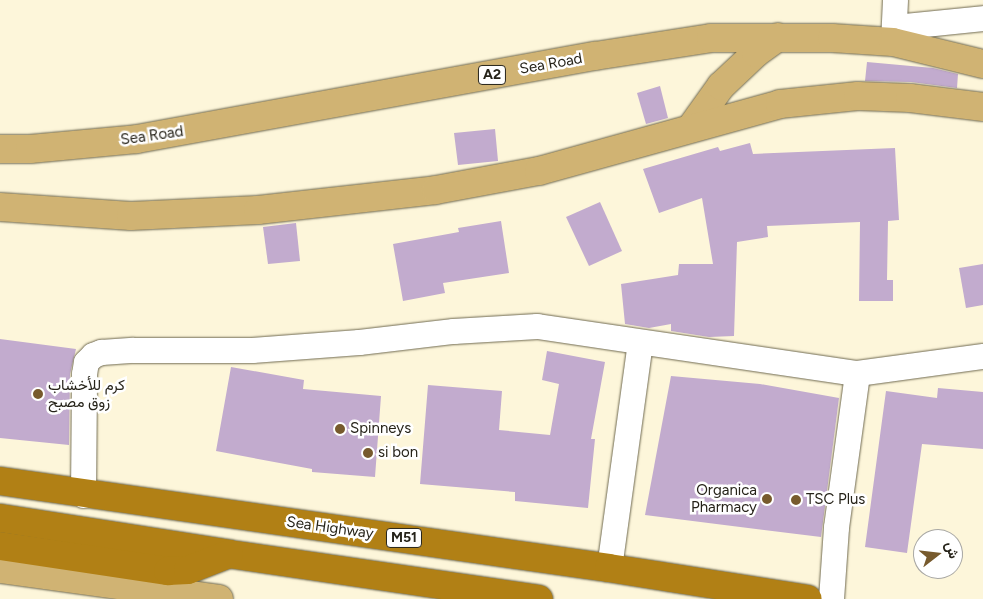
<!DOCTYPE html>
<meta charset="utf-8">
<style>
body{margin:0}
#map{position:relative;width:983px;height:599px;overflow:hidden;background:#fdf6da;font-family:Figtree,Vazirmatn,sans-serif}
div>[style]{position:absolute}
.building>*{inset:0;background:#c2abce}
.roads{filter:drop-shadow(0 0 1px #706a51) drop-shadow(0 0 1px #706a51)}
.minor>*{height:25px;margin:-12.5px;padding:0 12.5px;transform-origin:12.5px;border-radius:12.5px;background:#fff}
.major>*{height:28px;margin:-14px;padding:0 14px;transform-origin:14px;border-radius:14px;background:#d0b373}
.highway>*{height:28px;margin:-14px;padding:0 14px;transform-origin:14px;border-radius:14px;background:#b18015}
.dots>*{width:14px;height:14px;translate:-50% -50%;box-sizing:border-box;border:2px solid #fff;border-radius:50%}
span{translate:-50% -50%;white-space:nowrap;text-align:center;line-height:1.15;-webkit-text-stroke:5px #fff;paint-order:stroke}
.shield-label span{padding:1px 4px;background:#fff;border:1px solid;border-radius:4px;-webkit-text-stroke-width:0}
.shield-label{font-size:14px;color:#262319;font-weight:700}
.street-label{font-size:15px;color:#262319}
.poi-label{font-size:15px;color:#262319}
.left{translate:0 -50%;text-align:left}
.right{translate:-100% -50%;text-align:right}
.north{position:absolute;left:913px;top:529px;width:50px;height:50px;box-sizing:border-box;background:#fff;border:1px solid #a8a7a3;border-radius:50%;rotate:74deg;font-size:14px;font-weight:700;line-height:20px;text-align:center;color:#262319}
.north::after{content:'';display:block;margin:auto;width:18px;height:22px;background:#775a2d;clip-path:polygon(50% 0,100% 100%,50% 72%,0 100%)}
</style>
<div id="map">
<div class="building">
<i style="clip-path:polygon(867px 62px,933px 68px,958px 74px,957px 88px,911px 82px,865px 81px)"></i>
<i style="clip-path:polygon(660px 86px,668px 118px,646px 124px,637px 93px)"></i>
<i style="clip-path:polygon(495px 129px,498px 161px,458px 165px,454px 133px)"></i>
<i style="clip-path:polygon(750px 143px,753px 154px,895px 148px,899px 220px,888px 221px,887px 280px,893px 280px,893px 301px,859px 301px,860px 222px,767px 226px,768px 237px,737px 242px,734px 336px,709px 337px,671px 331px,671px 324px,649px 328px,625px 324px,621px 284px,678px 275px,679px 264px,713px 264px,702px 198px,659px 213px,643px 169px,718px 147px,720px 151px)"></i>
<i style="clip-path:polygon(600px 202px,622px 251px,589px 266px,566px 217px)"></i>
<i style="clip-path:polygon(501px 221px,509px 273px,443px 283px,445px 293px,403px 301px,393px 244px,459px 232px,458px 228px)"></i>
<i style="clip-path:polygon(296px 223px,300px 261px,268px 264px,263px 227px)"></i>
<i style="clip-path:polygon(983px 264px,983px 305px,966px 308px,959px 268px)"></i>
<i style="clip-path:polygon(0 339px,76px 349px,70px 374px,69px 445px,0 438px)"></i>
<i style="clip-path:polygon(547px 351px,605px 362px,591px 439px,595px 439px,588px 508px,515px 501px,515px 492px,420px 484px,428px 385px,502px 391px,499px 430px,550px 435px,559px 384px,542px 380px)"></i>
<i style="clip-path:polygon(231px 367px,304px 380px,303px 389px,381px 396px,375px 477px,312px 472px,312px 469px,216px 451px)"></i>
<i style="clip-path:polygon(671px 376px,760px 384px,839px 398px,821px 537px,645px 515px)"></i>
<i style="clip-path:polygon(938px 388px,983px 392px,983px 449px,922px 444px,907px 553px,865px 547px,886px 391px,937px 398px)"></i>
</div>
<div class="roads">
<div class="minor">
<i style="left:895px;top:27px;width:88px;rotate:-5.8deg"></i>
<i style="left:893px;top:42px;width:42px;rotate:-87.3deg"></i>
<i style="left:83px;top:495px;width:121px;rotate:-89.5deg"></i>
<i style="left:84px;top:374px;width:12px;rotate:-81deg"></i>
<i style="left:86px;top:362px;width:10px;rotate:-45deg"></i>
<i style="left:93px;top:355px;width:9px;rotate:-21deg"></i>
<i style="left:101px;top:352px;width:32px;rotate:-4deg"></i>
<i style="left:133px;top:350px;width:119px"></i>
<i style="left:252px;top:350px;width:107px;rotate:-4.3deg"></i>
<i style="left:359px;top:342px;width:95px;rotate:-6.7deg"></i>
<i style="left:453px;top:331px;width:84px;rotate:-3.4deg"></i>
<i style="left:537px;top:326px;width:323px;rotate:8.4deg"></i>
<i style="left:857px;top:373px;width:127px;rotate:-7.7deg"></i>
<i style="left:609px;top:568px;width:228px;rotate:-82.2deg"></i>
<i style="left:831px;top:599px;width:72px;rotate:-86deg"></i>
<i style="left:836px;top:527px;width:155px;rotate:-82.2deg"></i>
</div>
<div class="major">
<i style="left:691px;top:128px;width:52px;rotate:-54.5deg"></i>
<i style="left:721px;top:86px;width:48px;rotate:-43.3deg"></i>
<i style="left:756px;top:53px;width:27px;rotate:-36deg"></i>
<i style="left:0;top:149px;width:30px"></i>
<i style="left:30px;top:149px;width:107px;rotate:-5.3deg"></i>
<i style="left:137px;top:139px;width:465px;rotate:-10.3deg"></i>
<i style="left:595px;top:56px;width:117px;rotate:-8.8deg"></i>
<i style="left:711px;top:38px;width:121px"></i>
<i style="left:832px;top:38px;width:61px;rotate:3.8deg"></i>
<i style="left:893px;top:42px;width:93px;rotate:13.7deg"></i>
<i style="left:0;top:207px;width:131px;rotate:3.9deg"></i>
<i style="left:131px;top:216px;width:127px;rotate:-2.7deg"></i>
<i style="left:258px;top:210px;width:179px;rotate:-6.4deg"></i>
<i style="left:436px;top:190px;width:105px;rotate:-10.5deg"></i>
<i style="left:539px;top:171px;width:250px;rotate:-15.5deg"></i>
<i style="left:780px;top:104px;width:78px;rotate:-5.9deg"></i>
<i style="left:858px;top:96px;width:52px;rotate:2.2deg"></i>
<i style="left:910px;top:98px;width:74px;rotate:7deg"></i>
<i style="left:0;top:569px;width:221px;rotate:7.8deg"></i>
</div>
<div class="highway">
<i style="left:0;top:481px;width:615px;rotate:8.13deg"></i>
<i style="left:609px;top:568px;width:201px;rotate:8.9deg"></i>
<i style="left:0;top:518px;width:232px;rotate:8.9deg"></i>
<i style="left:229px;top:554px;width:313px;rotate:8.3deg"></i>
<i style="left:0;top:546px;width:170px;rotate:8.5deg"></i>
<i style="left:168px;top:571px;width:20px;rotate:-3deg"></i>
<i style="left:188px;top:570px;width:44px;rotate:-21.3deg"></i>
</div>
</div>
<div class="dots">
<i style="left:38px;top:394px;background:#775a2d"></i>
<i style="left:340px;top:429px;background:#775a2d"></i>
<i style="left:368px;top:453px;background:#775a2d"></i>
<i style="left:767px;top:499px;background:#775a2d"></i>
<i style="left:796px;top:500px;background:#775a2d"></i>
</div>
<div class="shield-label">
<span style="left:492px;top:75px">A2</span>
<span style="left:404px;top:538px">M51</span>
</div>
<div class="street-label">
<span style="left:551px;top:64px;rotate:-10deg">Sea Road</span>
<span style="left:152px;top:136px;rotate:-8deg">Sea Road</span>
<span style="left:330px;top:528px;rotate:8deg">Sea Highway</span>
</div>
<div class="poi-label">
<span class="left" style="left:48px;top:394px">كرم للأخشاب<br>زوق مصبح</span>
<span class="left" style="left:350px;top:429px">Spinneys</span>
<span class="left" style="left:378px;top:453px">si bon</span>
<span class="right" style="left:757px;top:499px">Organica<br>Pharmacy</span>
<span class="left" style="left:806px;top:500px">TSC Plus</span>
</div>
<div class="north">ش</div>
</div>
